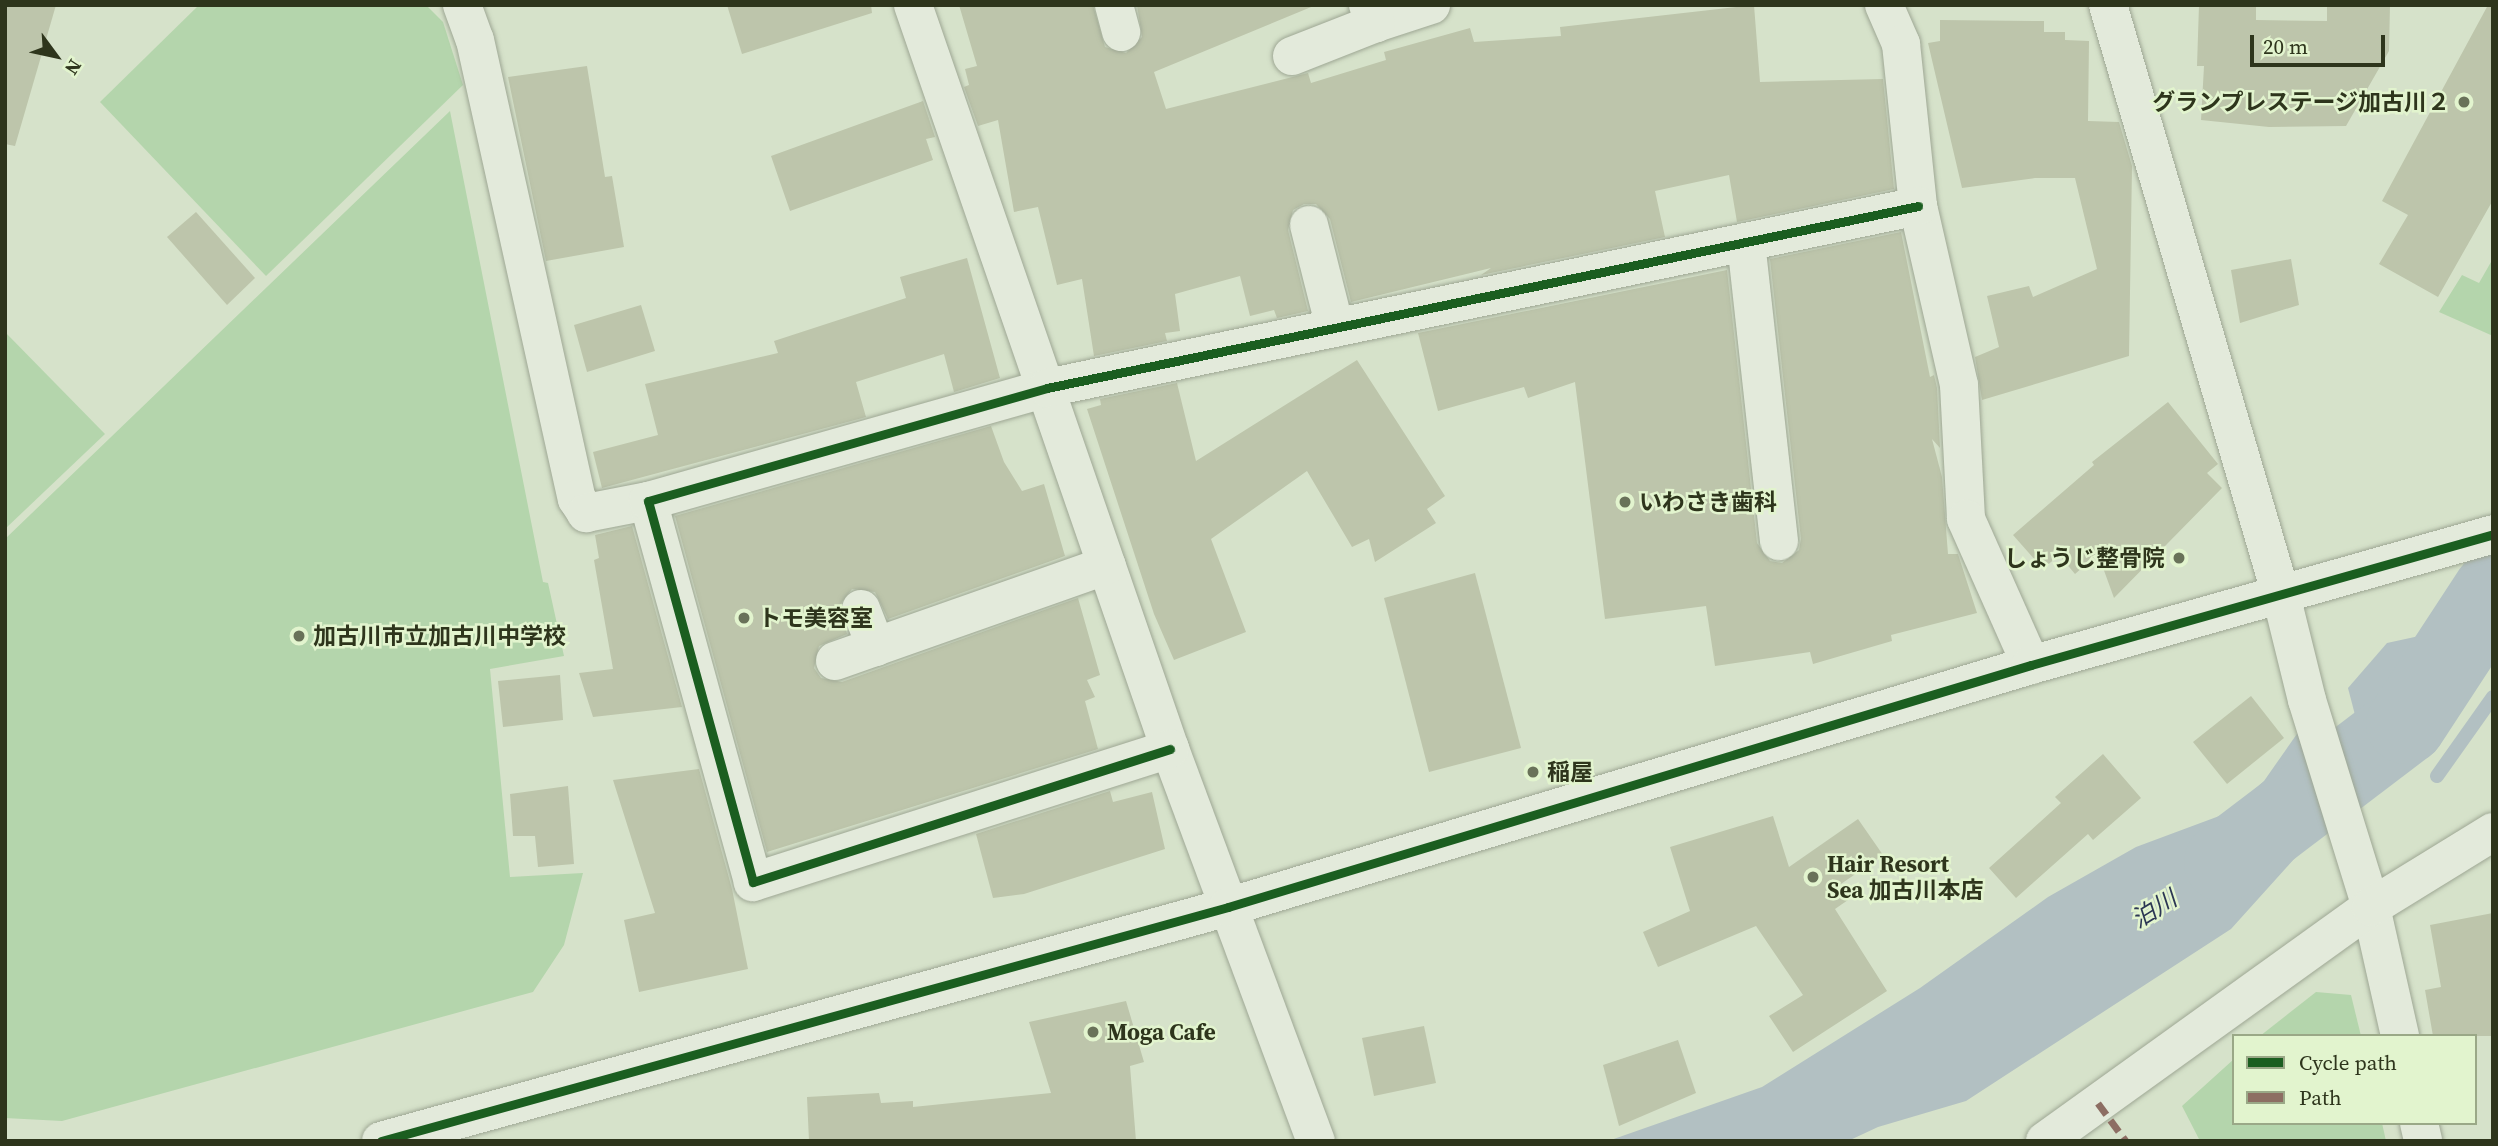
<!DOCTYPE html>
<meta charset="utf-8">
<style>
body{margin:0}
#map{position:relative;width:2498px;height:1146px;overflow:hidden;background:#d6e2ca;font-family:"Source Serif 4","Noto Sans JP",serif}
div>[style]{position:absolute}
.green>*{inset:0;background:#b4d5ac}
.water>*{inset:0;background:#b2c0c2}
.stream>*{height:14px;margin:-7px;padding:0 7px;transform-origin:7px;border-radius:7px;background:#b2c0c2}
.river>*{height:80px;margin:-40px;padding:0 40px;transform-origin:40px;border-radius:40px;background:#b2c0c2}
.building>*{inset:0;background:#bdc5ab}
.roads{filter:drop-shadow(0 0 2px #9ea794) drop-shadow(0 0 2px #9ea794)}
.street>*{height:38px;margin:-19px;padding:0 19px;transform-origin:19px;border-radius:19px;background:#e3eadb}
.secondary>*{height:38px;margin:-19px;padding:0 19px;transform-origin:19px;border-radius:19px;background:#e3eadb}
.quiet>*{height:7px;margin-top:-3.5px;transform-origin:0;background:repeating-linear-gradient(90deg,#8d6e63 0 14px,transparent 0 21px)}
.cycleway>*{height:9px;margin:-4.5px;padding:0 4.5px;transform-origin:4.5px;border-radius:4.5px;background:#1b5e20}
.dots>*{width:19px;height:19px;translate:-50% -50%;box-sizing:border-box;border:4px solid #e2f4ce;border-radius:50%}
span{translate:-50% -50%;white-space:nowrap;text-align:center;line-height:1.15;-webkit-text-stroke:5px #e2f4ce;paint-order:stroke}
.poi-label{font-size:23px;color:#2e351c;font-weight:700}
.right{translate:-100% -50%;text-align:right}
.left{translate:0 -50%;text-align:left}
.water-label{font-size:24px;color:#2c3754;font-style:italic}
.frame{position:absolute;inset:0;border:7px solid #2e351c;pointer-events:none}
.legend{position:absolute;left:2232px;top:1034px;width:245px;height:91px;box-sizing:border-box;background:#e2f4ce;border:2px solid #9aa887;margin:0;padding:9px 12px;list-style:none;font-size:21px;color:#2e351c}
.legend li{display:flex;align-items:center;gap:14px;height:35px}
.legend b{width:35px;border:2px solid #9aa887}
.north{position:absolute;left:21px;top:21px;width:70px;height:70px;-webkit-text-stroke:5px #e2f4ce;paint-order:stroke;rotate:123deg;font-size:19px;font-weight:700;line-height:28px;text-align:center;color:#2e351c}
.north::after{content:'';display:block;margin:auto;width:24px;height:32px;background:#2e351c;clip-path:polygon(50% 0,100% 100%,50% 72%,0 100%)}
.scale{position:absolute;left:2250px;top:35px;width:135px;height:32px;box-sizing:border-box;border:4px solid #2e351c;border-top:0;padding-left:9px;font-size:21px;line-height:24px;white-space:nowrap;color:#2e351c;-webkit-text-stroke:5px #e2f4ce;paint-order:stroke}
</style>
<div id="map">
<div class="green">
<i style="clip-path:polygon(199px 5px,426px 5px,443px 22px,463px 85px,266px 276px,100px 102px)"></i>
<i style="clip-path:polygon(450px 111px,543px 582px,548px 583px,564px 656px,490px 669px,510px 877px,583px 873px,564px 945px,533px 992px,62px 1121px,5px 1118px,5px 539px)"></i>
<i style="clip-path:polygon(2491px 262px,2493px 263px,2493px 336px,2439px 312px,2462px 275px,2479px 283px)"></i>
<i style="clip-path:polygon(5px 332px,105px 434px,5px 529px)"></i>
<i style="clip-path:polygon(2316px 992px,2351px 995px,2361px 1036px,2260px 1036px)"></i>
<i style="clip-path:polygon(2234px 1059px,2234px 1123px,2382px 1123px,2386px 1141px,2200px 1141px,2182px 1106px)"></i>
</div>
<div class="water">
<i style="clip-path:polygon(2493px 620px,2493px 637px,2413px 751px,2373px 784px,2348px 688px,2387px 643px)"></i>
<i style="clip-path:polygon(2299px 731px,2321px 829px,2231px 929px,1966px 1101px,1878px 1127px,1848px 1141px,1608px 1141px,1762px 1087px,1920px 988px,2048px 897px,2136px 847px,2230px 812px,2264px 781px)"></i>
</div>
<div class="stream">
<i style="left:2437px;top:776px;width:97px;rotate:-54.7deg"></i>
</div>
<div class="river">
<i style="left:2224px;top:862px;width:228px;rotate:-37.2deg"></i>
<i style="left:2406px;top:724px;width:159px;rotate:-56.8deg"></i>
</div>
<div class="building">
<i style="clip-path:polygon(5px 5px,56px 5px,15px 146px,5px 144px)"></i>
<i style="clip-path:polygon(727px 5px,871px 5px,872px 13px,742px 54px)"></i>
<i style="clip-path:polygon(959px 5px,1093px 5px,1105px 47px,1126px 53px,1142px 37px,1137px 5px,1316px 5px,1154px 72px,1166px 109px,1308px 73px,1311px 83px,1386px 60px,1384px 52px,1470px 28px,1474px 42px,1561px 36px,1560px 27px,1754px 5px,1760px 82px,1883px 79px,1894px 189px,1737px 222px,1729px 175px,1655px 191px,1665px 237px,1481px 275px,1491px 268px,1351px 302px,1330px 219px,1316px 204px,1304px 204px,1293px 210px,1288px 230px,1308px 311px,1277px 318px,1274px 310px,1250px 316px,1240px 276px,1175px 294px,1180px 331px,1165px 333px,1167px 341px,1094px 356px,1082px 279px,1057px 285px,1038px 207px,1014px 212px,998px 120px,978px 126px,964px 87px,969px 85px,965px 69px,977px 66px)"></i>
<i style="clip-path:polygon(2199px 5px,2256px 5px,2256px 20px,2327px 21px,2327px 5px,2390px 5px,2389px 51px,2346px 126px,2269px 127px,2201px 120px,2204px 66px,2197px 66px)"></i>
<i style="clip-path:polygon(2488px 5px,2493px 5px,2493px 200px,2438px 297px,2379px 264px,2408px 215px,2382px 201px)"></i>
<i style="clip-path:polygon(1940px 20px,2044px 21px,2044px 32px,2065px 32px,2065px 40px,2089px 41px,2088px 121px,2119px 122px,2132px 166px,2129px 356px,1982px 400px,1975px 357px,1999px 347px,1987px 296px,2029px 286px,2033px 297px,2097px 269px,2075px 178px,2035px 178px,1962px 188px,1928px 43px,1940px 41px)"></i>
<i style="clip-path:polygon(587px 66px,605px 177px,612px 176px,624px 247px,546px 261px,508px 77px)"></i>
<i style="clip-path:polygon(923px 101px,935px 137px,926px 139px,933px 160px,790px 211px,771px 156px)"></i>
<i style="clip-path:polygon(196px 212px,255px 278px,227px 305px,167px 237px)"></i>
<i style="clip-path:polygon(1901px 232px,1930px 377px,1934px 375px,1937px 388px,1940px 448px,1932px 439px,1942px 477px,1948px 554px,1958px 554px,1977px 613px,1891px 635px,1892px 641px,1813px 664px,1810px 652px,1715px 666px,1706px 606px,1605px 619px,1575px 382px,1528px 398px,1524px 387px,1438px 411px,1418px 333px,1727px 270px,1757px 543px,1770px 561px,1782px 563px,1799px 550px,1801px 539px,1770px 259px)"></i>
<i style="clip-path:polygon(967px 258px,1000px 378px,954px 392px,944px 354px,856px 382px,866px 417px,602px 488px,593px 452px,658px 435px,645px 384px,778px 353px,774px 341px,906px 298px,900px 277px)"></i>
<i style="clip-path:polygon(2291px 259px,2299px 305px,2240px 323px,2231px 270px)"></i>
<i style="clip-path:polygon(641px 305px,655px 351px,587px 372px,574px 325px)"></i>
<i style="clip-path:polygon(1357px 360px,1445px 496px,1427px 509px,1436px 523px,1375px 562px,1369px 539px,1352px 547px,1307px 471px,1211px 539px,1246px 632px,1174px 660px,1154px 614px,1087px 409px,1101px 405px,1100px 399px,1177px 383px,1196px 461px)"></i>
<i style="clip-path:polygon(2168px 402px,2218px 464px,2207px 473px,2222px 488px,2114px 598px,2098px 554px,2075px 574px,2059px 555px,2043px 569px,2013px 535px,2094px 465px,2092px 462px)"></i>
<i style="clip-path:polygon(991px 426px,1004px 462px,1022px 491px,1044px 484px,1065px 556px,888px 619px,875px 592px,852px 589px,839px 606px,847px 634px,819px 646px,814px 668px,821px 678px,842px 682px,1078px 598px,1100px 675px,1087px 680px,1095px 697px,1085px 701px,1098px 749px,767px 852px,675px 516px)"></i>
<i style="clip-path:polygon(632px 526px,682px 707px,593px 717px,579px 673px,613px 669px,594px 560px,599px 558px,595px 535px)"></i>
<i style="clip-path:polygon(1475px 573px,1521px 748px,1429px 772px,1384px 598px)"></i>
<i style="clip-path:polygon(560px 675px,563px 720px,503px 727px,498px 681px)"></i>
<i style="clip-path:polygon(2251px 696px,2284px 738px,2227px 784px,2193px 742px)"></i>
<i style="clip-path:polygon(2103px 754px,2141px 798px,2093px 840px,2088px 834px,2016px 898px,1989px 868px,2061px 803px,2055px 797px)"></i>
<i style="clip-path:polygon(699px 769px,732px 889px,748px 969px,639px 992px,624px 920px,655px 913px,613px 780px)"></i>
<i style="clip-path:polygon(568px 786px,574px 864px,538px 867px,535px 836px,513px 836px,510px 794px)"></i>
<i style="clip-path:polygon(1110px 791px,1113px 802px,1152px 792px,1165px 849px,1024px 894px,993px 898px,976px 834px)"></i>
<i style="clip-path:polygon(1773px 816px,1789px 867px,1858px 819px,1883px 855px,1838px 886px,1848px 900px,1835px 909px,1887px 991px,1793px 1052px,1769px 1016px,1803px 995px,1756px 926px,1658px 967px,1643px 932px,1690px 911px,1670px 847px)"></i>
<i style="clip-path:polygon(2493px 913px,2493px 1036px,2433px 1036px,2425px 990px,2441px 987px,2430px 925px)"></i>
<i style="clip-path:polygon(1126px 1001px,1144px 1062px,1130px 1066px,1136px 1141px,809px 1141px,807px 1097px,879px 1093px,881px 1103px,913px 1101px,913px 1107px,1051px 1093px,1029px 1022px)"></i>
<i style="clip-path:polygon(1424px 1026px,1436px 1083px,1374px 1096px,1362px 1038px)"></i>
<i style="clip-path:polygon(1678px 1040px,1696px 1093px,1619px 1126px,1603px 1065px)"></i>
</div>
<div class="roads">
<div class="street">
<i style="left:462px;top:5px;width:37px;rotate:70deg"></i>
<i style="left:475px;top:40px;width:470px;rotate:77.5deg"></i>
<i style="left:577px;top:499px;width:17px;rotate:57deg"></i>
<i style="left:586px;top:513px;width:63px;rotate:-11deg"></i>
<i style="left:913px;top:5px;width:787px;rotate:70.94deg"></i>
<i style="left:1170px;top:749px;width:418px;rotate:69.6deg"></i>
<i style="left:1114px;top:5px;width:28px;rotate:75deg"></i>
<i style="left:1368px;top:5px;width:20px;rotate:66deg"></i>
<i style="left:1376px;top:23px;width:58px;rotate:-18.1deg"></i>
<i style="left:1884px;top:5px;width:43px;rotate:66.4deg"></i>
<i style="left:1901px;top:44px;width:163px;rotate:84deg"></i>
<i style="left:1918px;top:206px;width:184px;rotate:77.1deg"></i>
<i style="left:1959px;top:385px;width:134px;rotate:87deg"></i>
<i style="left:1966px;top:519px;width:160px;rotate:66deg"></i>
<i style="left:2108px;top:5px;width:615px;rotate:73.66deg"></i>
<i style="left:2281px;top:595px;width:108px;rotate:76.1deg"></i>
<i style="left:2307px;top:700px;width:217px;rotate:72.8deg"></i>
<i style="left:2371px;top:907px;width:132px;rotate:77.3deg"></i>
<i style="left:1292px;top:56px;width:90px;rotate:-21.4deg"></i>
<i style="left:1309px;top:225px;width:106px;rotate:75.8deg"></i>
<i style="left:1746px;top:242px;width:301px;rotate:83.7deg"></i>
<i style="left:861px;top:609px;width:41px;rotate:68.5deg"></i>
<i style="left:835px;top:661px;width:288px;rotate:-19.4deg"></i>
<i style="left:1170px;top:749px;width:438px;rotate:162.3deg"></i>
<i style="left:753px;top:882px;width:395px;rotate:-105.4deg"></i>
<i style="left:648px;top:501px;width:415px;rotate:-15.8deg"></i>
<i style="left:1047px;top:388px;width:890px;rotate:-11.8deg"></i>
<i style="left:2419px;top:1123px;width:18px;rotate:77deg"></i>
<i style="left:2045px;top:1141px;width:401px;rotate:-35.7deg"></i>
<i style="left:2371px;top:907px;width:143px;rotate:-31.6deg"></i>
</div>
<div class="secondary">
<i style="left:381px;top:1141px;width:879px;rotate:-15.44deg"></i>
<i style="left:1228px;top:907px;width:839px;rotate:-16.77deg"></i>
<i style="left:2031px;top:665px;width:480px;rotate:-15.8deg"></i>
</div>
</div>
<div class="quiet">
<i style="left:2098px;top:1103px;width:47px;rotate:53.6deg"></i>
</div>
<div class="cycleway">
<i style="left:1170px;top:749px;width:438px;rotate:162.3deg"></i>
<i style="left:753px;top:882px;width:395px;rotate:-105.4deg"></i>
<i style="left:648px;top:501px;width:415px;rotate:-15.8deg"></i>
<i style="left:1047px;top:388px;width:890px;rotate:-11.8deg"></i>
<i style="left:381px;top:1141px;width:879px;rotate:-15.44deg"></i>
<i style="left:1228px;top:907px;width:839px;rotate:-16.77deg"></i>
<i style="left:2031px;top:665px;width:480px;rotate:-15.8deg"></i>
</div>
<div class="dots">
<i style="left:2464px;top:102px;background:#697259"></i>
<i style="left:1625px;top:502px;background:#697259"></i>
<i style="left:2179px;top:558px;background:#697259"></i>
<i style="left:744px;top:618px;background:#697259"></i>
<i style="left:299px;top:636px;background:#697259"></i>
<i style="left:1533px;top:772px;background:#697259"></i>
<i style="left:1813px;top:877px;background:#697259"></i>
<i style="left:1093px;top:1032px;background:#697259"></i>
</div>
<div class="poi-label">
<span class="right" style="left:2450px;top:102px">グランプレステージ加古川２</span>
<span class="left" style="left:1639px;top:502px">いわさき歯科</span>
<span class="right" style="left:2165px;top:558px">しょうじ整骨院</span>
<span class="left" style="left:758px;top:618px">トモ美容室</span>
<span class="left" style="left:313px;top:636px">加古川市立加古川中学校</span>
<span class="left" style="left:1547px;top:772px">稲屋</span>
<span class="left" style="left:1827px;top:877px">Hair Resort<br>Sea 加古川本店</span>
<span class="left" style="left:1107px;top:1032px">Moga Cafe</span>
</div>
<div class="water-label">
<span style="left:2154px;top:909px;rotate:-32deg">泊川</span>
</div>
<div class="frame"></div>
<ul class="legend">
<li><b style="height:9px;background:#1b5e20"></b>Cycle path</li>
<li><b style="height:9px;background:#8d6e63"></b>Path</li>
</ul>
<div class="north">N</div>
<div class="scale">20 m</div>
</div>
